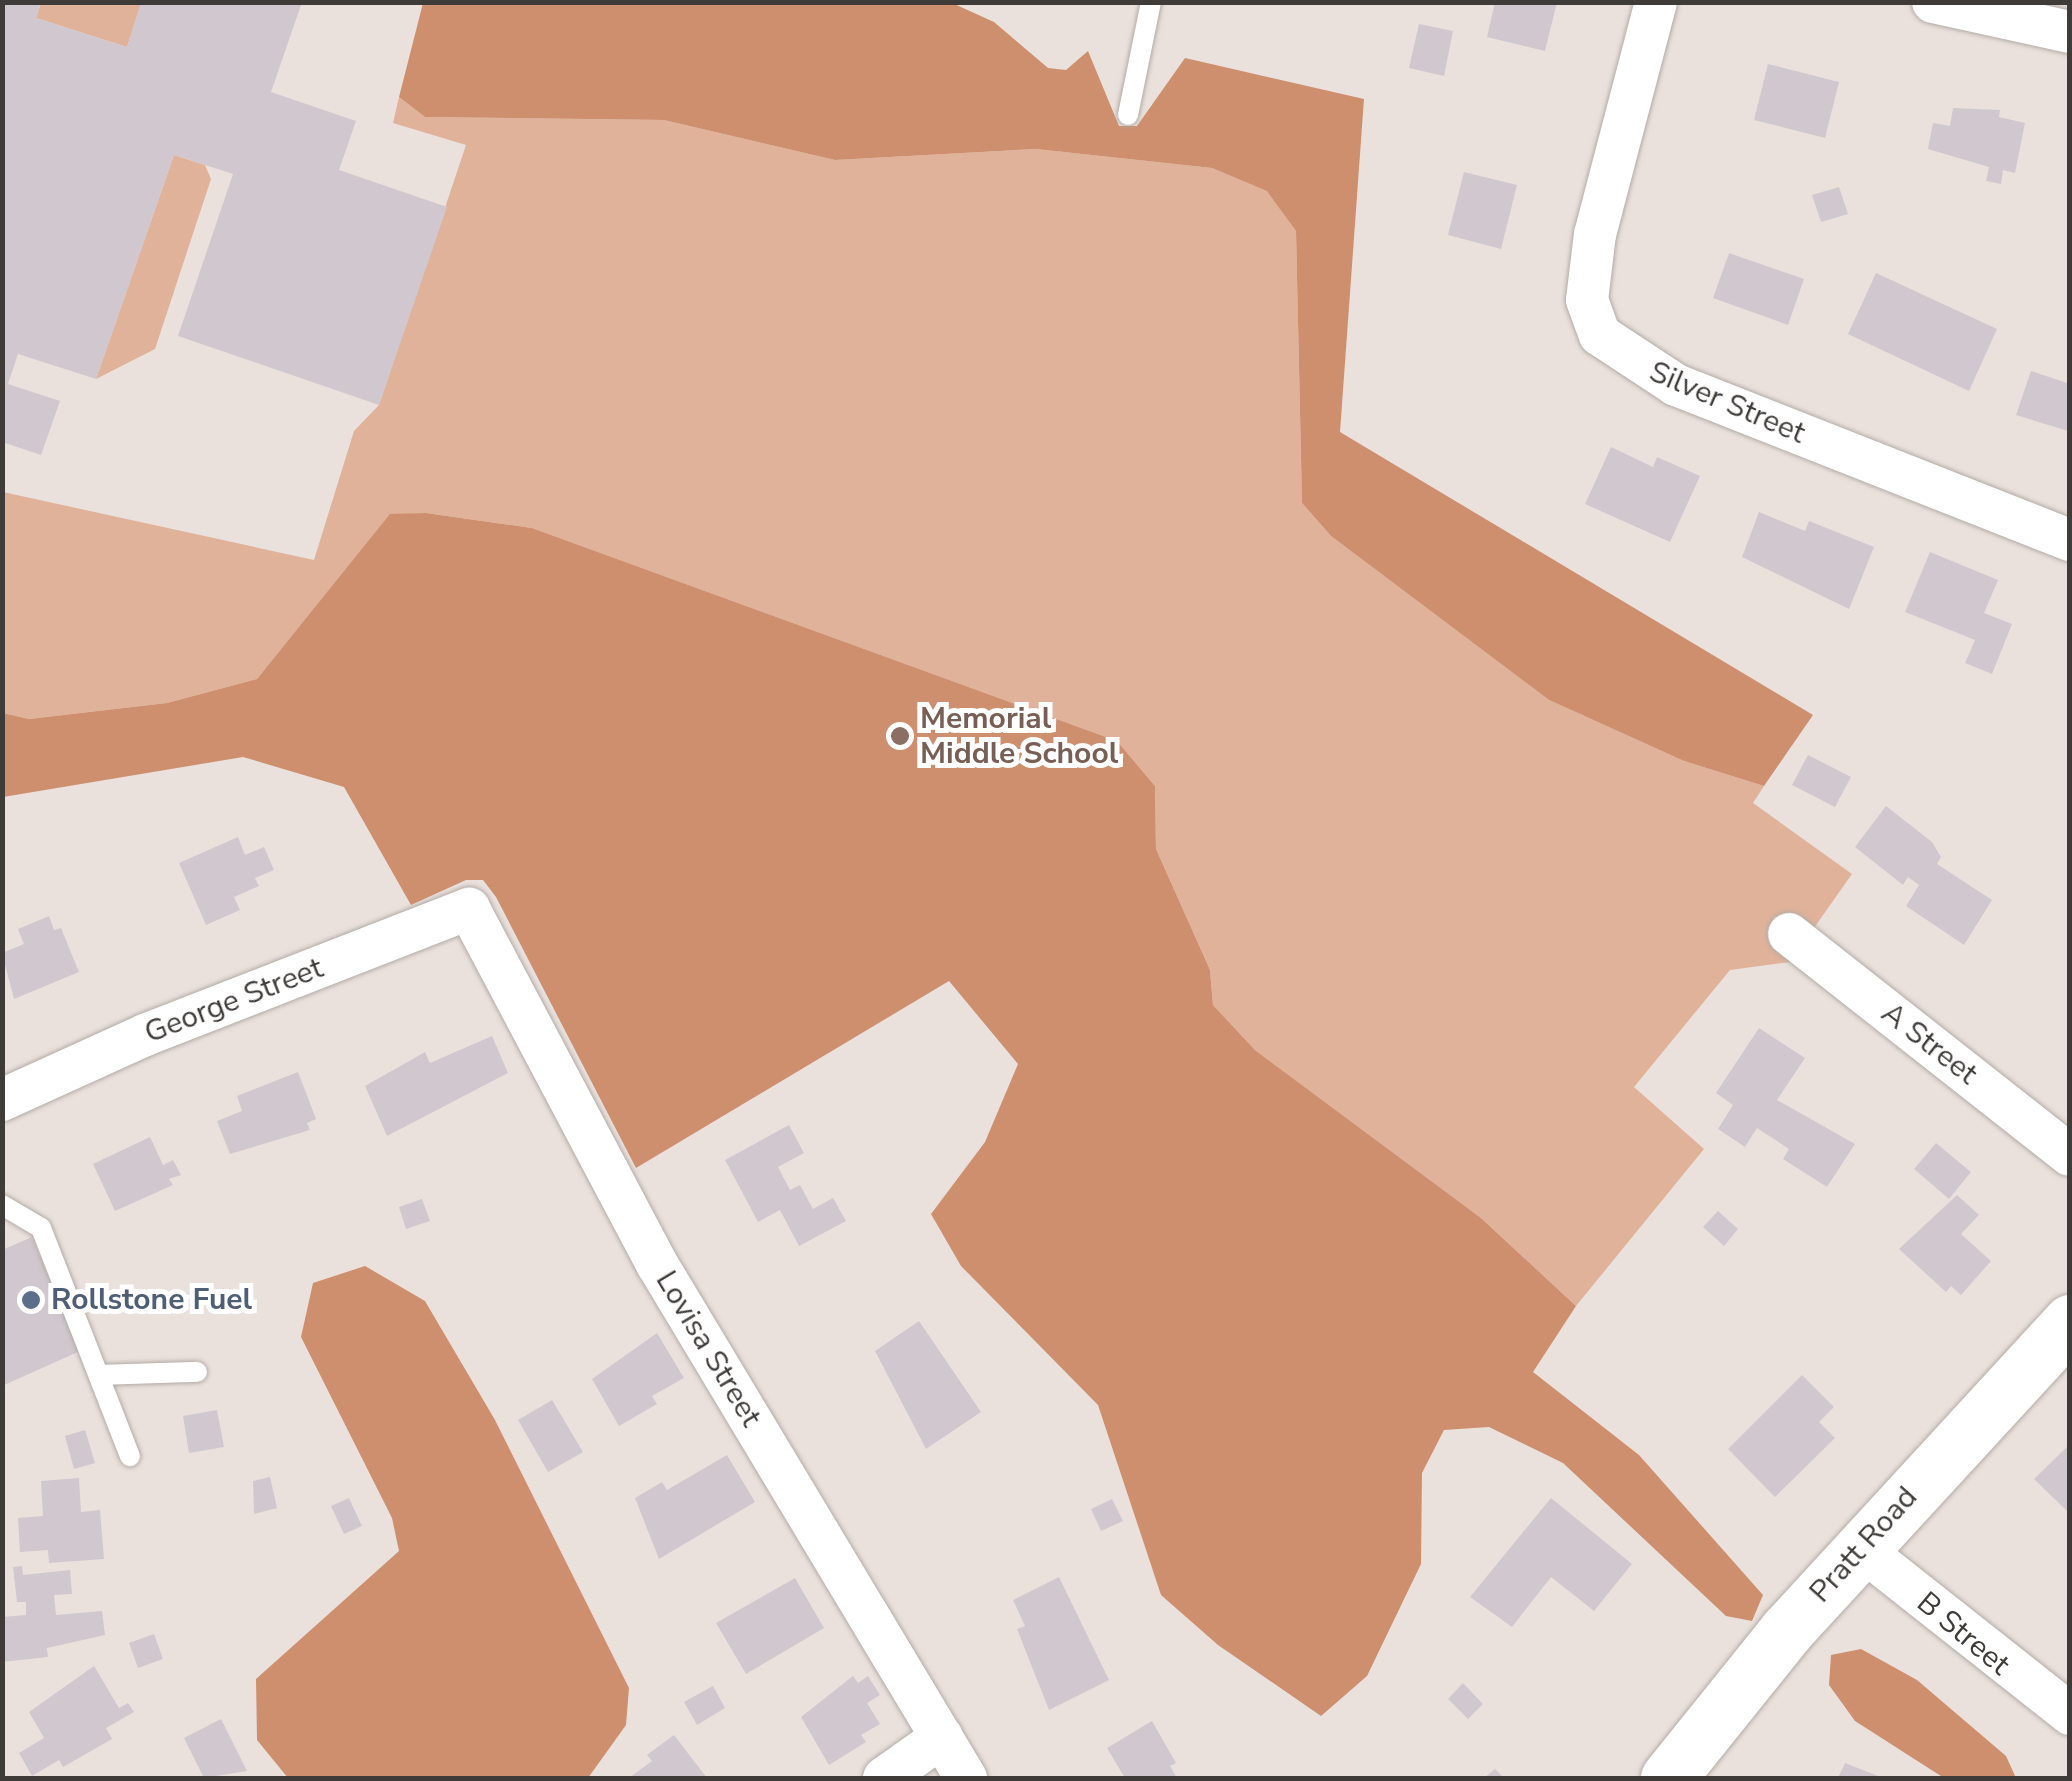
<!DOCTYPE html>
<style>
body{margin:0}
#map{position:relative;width:2072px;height:1781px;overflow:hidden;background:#eae1dd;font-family:"Nunito Sans",sans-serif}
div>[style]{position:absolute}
.green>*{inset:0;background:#e0b29a}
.forest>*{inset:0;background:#ce8f6e}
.building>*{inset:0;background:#d0c8ce}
.roads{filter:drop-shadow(0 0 2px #b3aba6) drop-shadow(0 0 2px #b3aba6)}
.lane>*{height:20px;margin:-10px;padding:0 10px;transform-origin:10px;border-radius:10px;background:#fff}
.street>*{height:42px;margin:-21px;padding:0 21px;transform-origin:21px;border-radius:21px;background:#fff}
.secondary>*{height:55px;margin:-27.5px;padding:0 27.5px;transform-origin:27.5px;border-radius:27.5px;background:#fff}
.dots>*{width:28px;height:28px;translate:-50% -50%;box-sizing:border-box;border:5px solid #fff;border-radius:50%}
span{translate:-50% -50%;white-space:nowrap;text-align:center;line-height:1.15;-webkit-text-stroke:10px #fff;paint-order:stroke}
.street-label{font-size:30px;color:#3f3b39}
.education-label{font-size:30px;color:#785e54;font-weight:700}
.left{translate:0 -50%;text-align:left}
.service-label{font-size:30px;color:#4e5e75;font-weight:700}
.frame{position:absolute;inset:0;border:5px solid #3f3b39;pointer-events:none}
</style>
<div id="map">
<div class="green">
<i style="clip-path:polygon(41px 3px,141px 3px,127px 47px,36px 18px)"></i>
<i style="clip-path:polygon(399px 97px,425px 117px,664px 120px,835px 160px,1036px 149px,1212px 168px,1268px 191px,1296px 231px,1302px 503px,1331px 536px,1549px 700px,1684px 761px,1764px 786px,1753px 803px,1852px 874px,1790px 962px,1730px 970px,1634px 1087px,1704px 1149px,1576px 1306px,1481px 1218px,1255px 1050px,1213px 1005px,1210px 970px,1156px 849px,1155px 786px,1117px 741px,532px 528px,426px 513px,390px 515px,257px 679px,167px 703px,29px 719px,3px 713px,3px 492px,314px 560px,354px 431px,379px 405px,466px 145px,393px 123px)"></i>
<i style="clip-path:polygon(174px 155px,205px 165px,211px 179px,155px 349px,96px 379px)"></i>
</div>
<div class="forest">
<i style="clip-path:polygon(952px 3px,994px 22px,1048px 68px,1066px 70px,1088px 51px,1119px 126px,1137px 126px,1185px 58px,1364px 99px,1340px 432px,1813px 715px,1764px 786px,1684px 761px,1549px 700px,1331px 536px,1302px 503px,1296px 231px,1267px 191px,1212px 168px,1036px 149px,835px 160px,664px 120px,425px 117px,399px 97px,423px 3px)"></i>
<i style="clip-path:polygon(426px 513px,532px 528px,1117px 741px,1155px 786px,1156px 849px,1210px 970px,1213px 1005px,1255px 1050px,1481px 1218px,1576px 1306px,1533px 1372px,1639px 1455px,1763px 1595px,1752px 1621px,1726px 1616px,1563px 1463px,1489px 1427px,1444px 1430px,1422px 1473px,1421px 1564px,1367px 1676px,1321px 1716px,1218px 1645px,1161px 1595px,1098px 1405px,961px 1266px,931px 1214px,985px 1142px,1018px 1064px,949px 981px,636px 1168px,496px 897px,483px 880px,466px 880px,411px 905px,344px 787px,243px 757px,3px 797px,3px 713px,29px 719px,167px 703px,257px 679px,390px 514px)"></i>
<i style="clip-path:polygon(365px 1266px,425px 1301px,495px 1420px,629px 1688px,626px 1725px,588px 1778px,288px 1778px,257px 1740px,256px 1679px,399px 1551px,392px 1518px,301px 1337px,313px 1283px)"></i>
<i style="clip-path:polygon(1861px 1649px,1917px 1680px,2006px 1756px,2016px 1778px,1944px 1778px,1855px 1721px,1829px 1685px,1831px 1655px)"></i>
</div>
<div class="building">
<i style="clip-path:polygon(2px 2px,41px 2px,36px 18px,127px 47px,141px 2px,302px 2px,271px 92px,356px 121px,339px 170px,447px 207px,379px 405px,178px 336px,233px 174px,174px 155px,96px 379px,18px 354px,8px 384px,60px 401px,41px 455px,2px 442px)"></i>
<i style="clip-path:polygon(1495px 2px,1557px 2px,1545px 51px,1487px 37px)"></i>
<i style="clip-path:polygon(1419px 24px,1453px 31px,1444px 76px,1409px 68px)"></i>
<i style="clip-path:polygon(1768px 64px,1839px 82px,1825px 138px,1754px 120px)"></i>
<i style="clip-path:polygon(1953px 108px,2000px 110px,1999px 117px,2025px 123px,2015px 173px,2003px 170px,2001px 184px,1986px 181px,1989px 167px,1928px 149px,1933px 123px,1950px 126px)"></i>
<i style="clip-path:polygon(1464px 172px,1517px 185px,1501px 249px,1448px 235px)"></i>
<i style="clip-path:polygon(1839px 187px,1848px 214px,1821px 222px,1812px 195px)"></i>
<i style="clip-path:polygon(1729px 253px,1804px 279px,1788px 325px,1713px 298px)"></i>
<i style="clip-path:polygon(1876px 273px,1997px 329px,1969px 391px,1848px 334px)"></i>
<i style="clip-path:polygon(2031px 371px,2070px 384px,2068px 431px,2016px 415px)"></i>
<i style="clip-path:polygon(1611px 447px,1653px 467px,1657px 457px,1700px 476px,1670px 542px,1585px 504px)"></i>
<i style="clip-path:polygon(1759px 512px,1805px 531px,1809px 521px,1874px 547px,1849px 609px,1742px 557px)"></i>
<i style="clip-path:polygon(1930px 552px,1998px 580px,1984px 613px,2012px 624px,1992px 674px,1965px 663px,1975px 640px,1905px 612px)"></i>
<i style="clip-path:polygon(1808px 755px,1851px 777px,1835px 807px,1792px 785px)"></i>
<i style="clip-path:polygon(1886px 806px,1932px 842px,1941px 857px,1937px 864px,1992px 900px,1964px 945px,1906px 906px,1919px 885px,1908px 877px,1903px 885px,1855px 847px)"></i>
<i style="clip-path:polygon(238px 837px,245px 855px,264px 847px,274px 870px,255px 878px,259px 886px,234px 897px,240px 910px,206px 925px,179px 863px)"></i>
<i style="clip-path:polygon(49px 916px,54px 930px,61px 928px,79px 972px,14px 999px,2px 953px,24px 944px,18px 929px)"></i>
<i style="clip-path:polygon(1759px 1028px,1805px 1058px,1777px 1100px,1855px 1144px,1827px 1187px,1783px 1159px,1789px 1149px,1757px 1128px,1745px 1147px,1718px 1129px,1733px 1105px,1716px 1093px)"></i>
<i style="clip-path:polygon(492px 1036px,508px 1073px,387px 1136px,365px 1086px,425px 1052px,430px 1063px)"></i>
<i style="clip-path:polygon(298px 1072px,316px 1119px,307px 1123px,310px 1130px,230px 1154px,217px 1121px,242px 1111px,237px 1096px)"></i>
<i style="clip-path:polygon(789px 1125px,804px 1153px,778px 1167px,790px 1190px,800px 1185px,813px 1209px,833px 1198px,846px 1221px,799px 1246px,780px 1210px,758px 1222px,725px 1160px)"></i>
<i style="clip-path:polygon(150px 1137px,163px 1165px,173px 1160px,181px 1175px,169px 1179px,173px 1185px,115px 1211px,93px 1164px)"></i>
<i style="clip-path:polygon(1936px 1143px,1971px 1172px,1949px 1199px,1914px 1169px)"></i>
<i style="clip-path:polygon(1957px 1195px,1979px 1215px,1961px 1234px,1991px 1261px,1961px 1295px,1951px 1286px,1946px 1292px,1899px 1249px)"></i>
<i style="clip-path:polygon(422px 1199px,430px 1221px,406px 1229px,399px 1207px)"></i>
<i style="clip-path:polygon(1718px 1211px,1738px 1229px,1724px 1246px,1703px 1227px)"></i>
<i style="clip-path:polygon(32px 1237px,80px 1351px,2px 1386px,2px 1250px)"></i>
<i style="clip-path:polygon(919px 1321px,981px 1412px,926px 1449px,875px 1351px)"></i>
<i style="clip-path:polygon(657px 1333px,684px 1378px,652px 1396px,657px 1404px,619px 1426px,592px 1379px)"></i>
<i style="clip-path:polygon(1802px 1375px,1834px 1407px,1819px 1422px,1835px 1438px,1775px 1497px,1728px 1449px)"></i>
<i style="clip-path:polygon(552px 1400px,583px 1452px,548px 1472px,518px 1420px)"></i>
<i style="clip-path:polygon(217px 1410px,224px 1447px,189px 1453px,183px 1416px)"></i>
<i style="clip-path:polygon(85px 1430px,95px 1463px,74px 1469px,65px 1436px)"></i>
<i style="clip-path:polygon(2070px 1444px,2070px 1514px,2034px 1479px)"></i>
<i style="clip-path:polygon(727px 1455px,755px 1502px,659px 1559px,635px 1498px,662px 1482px,667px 1490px)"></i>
<i style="clip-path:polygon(270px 1477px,277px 1508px,254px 1514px,253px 1481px)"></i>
<i style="clip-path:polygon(79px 1478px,81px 1512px,100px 1510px,104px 1559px,49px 1563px,48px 1550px,20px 1552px,18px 1518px,43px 1516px,41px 1481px)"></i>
<i style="clip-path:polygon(349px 1498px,362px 1526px,344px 1534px,331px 1506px)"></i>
<i style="clip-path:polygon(1551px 1498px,1632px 1564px,1594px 1611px,1551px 1577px,1512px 1627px,1470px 1597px)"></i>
<i style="clip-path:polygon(1112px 1499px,1123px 1521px,1101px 1531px,1091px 1509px)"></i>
<i style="clip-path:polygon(22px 1566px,23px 1575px,70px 1570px,72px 1594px,54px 1595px,56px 1615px,102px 1611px,105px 1635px,47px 1648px,48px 1657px,2px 1662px,2px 1617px,26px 1615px,26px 1602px,17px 1602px,13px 1567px)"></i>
<i style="clip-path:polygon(1059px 1577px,1109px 1680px,1049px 1710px,1017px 1629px,1025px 1626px,1013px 1600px)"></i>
<i style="clip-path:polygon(795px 1578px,824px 1628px,746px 1674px,716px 1623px)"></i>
<i style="clip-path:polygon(154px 1634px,163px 1659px,138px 1668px,129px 1643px)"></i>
<i style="clip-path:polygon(94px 1666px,119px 1708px,128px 1703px,134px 1712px,106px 1728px,112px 1739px,63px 1767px,59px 1760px,32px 1776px,19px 1753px,44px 1738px,29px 1712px)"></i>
<i style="clip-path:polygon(853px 1676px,858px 1683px,868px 1676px,880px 1695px,867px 1703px,880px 1724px,861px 1735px,866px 1742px,829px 1765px,801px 1717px)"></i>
<i style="clip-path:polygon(1463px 1683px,1483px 1704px,1468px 1719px,1448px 1699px)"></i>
<i style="clip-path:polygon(713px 1686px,725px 1708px,697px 1725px,684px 1702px)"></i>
<i style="clip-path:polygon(221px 1719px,247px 1771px,204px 1778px,184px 1738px)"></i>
<i style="clip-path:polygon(1152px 1721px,1176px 1763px,1170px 1766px,1177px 1778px,1125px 1778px,1107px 1748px)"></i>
<i style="clip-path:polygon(674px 1735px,707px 1778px,629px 1778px,652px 1761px,647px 1755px)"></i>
<i style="clip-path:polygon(1845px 1763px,1883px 1778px,1838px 1778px)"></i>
<i style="clip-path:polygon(1495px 1769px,1504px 1778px,1484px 1778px)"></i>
</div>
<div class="roads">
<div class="lane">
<i style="left:1128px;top:115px;width:115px;rotate:-78.5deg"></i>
<i style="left:2px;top:1205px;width:45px;rotate:30.5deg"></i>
<i style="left:41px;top:1228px;width:245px;rotate:68.7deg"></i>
<i style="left:99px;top:1375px;width:98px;rotate:-1.8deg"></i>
</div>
<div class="street">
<i style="left:1656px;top:2px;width:240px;rotate:104.7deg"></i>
<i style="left:1595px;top:234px;width:66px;rotate:96.9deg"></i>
<i style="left:1587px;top:300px;width:37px;rotate:70deg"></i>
<i style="left:1600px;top:335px;width:91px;rotate:33.3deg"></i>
<i style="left:1676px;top:385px;width:423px;rotate:21.5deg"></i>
<i style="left:1933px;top:2px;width:140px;rotate:12.4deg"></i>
<i style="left:1789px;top:934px;width:357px;rotate:38.2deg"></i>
<i style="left:2px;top:1100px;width:157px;rotate:-24.4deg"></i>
<i style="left:145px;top:1035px;width:348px;rotate:-21.3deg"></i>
<i style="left:469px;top:909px;width:402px;rotate:62.1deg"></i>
<i style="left:657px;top:1264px;width:600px;rotate:58.99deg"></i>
<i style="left:1860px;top:1548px;width:268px;rotate:38.3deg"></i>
<i style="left:884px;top:1778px;width:71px;rotate:-35.3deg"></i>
</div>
<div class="secondary">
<i style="left:1668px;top:1778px;width:189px;rotate:-51.2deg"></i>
<i style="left:1786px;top:1631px;width:420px;rotate:-47.4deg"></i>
</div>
</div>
<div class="dots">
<i style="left:900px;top:736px;background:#8d6e63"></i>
<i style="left:31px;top:1300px;background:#5c6f8a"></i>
</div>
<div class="street-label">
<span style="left:1727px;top:403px;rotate:23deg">Silver Street</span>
<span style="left:234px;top:1001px;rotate:-21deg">George Street</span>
<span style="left:1929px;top:1044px;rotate:38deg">A Street</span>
<span style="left:708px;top:1349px;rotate:59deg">Lovisa Street</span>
<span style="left:1864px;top:1545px;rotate:-48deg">Pratt Road</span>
<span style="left:1963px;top:1634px;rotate:40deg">B Street</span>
</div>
<div class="education-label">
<span class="left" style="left:920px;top:736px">Memorial<br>Middle School</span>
</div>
<div class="service-label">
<span class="left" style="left:51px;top:1300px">Rollstone Fuel</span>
</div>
<div class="frame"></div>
</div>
